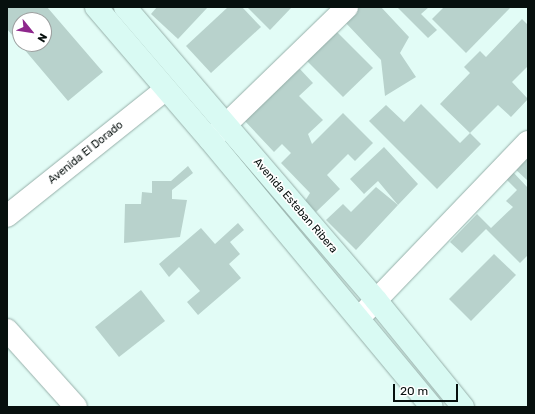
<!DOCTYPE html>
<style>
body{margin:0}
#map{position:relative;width:535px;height:414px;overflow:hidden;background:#e2fcf6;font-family:Rubik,sans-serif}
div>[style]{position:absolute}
.building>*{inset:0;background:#b8d2cc}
.roads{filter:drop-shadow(0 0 1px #96afa9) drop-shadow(0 0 1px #96afa9)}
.minor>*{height:22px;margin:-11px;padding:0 11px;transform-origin:11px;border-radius:11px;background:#fff}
.secondary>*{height:22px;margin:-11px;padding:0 11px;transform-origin:11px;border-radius:11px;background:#d9faf3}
span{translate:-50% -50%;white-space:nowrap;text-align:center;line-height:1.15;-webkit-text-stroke:3.5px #fff;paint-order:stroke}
.street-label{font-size:11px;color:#07100e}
.frame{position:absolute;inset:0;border:8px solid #07100e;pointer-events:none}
.north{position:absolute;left:12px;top:12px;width:40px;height:40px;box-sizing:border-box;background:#fff;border:1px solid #9c9f9f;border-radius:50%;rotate:120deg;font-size:11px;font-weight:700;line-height:16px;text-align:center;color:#07100e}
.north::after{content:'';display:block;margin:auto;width:14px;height:18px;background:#8e278c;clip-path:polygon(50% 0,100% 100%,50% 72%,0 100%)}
.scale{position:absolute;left:393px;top:384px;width:65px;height:18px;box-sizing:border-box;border:2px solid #07100e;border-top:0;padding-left:5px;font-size:12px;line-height:14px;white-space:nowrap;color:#07100e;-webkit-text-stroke:3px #fff;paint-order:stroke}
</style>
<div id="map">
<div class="building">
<i style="clip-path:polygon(evenodd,7px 7px,47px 7px,103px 72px,68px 101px,7px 29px,7px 7px,20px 20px,44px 20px,44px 44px,20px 44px,20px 20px)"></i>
<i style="clip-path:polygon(157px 7px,208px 7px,178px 39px,151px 14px)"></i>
<i style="clip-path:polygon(228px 7px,242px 7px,261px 27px,211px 73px,186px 46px)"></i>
<i style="clip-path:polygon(247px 7px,292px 7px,270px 30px)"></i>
<i style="clip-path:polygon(359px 7px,381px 7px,409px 37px,400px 53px,416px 77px,385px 96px,381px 60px,344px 21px)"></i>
<i style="clip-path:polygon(397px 7px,429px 7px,421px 14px,437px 30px,428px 38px)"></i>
<i style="clip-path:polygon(444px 7px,511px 7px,466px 53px,432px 19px)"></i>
<i style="clip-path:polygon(522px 19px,528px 25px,528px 66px,512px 82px,528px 99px,511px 117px,498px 105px,470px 133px,440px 104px,470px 73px,464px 67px,480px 51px,486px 57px)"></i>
<i style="clip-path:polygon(334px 29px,373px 68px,343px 97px,304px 58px)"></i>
<i style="clip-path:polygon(298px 67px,313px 83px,299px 96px,323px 120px,308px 134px,312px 144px,343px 113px,373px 143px,355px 161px,348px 154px,327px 175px,340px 189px,316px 212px,305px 201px,310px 193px,281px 163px,291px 153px,282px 144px,274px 152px,243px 119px)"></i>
<i style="clip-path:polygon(421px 104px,460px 143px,470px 133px,481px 144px,437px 189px,369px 121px,386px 105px,404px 122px)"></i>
<i style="clip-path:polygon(384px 147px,418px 184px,398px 205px,378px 181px,364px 194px,350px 179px)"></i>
<i style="clip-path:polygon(528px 151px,528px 181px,513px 167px)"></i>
<i style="clip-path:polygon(188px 166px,193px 173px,172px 190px,172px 199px,187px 200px,180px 237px,124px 243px,125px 204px,141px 204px,142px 192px,152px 193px,152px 181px,171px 181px)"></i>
<i style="clip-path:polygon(512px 171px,528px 188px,528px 255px,520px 263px,486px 229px,462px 253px,450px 242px,477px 214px,491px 228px,513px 207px,506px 201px,517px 190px,505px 178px)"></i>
<i style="clip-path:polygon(376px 187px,398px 205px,356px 250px,326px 220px,343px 204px,351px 212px)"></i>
<i style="clip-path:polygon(238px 223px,244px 230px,230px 242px,240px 254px,229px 264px,241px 278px,198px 315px,187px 302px,200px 291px,179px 267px,169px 277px,159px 264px,201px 228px,215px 244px)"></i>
<i style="clip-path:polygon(494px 254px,516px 275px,471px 321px,449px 299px)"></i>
<i style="clip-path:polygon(141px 290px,165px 321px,119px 357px,95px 327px)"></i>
</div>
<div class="roads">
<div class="minor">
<i style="left:212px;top:138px;width:188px;rotate:-44.1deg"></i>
<i style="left:7px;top:216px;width:202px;rotate:-38.6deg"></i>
<i style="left:359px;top:318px;width:244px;rotate:-46.2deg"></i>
<i style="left:7px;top:330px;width:103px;rotate:48.1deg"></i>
</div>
<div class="secondary">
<i style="left:96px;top:7px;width:175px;rotate:49.4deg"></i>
<i style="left:210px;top:140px;width:347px;rotate:50.3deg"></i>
<i style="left:125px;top:7px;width:386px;rotate:49.4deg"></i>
<i style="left:376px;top:300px;width:138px;rotate:50.9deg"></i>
</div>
</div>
<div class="street-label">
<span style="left:86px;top:153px;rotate:-39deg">Avenida El Dorado</span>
<span style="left:295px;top:206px;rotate:49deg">Avenida Esteban Ribera</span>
</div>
<div class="frame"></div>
<div class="north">N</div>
<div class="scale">20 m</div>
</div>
